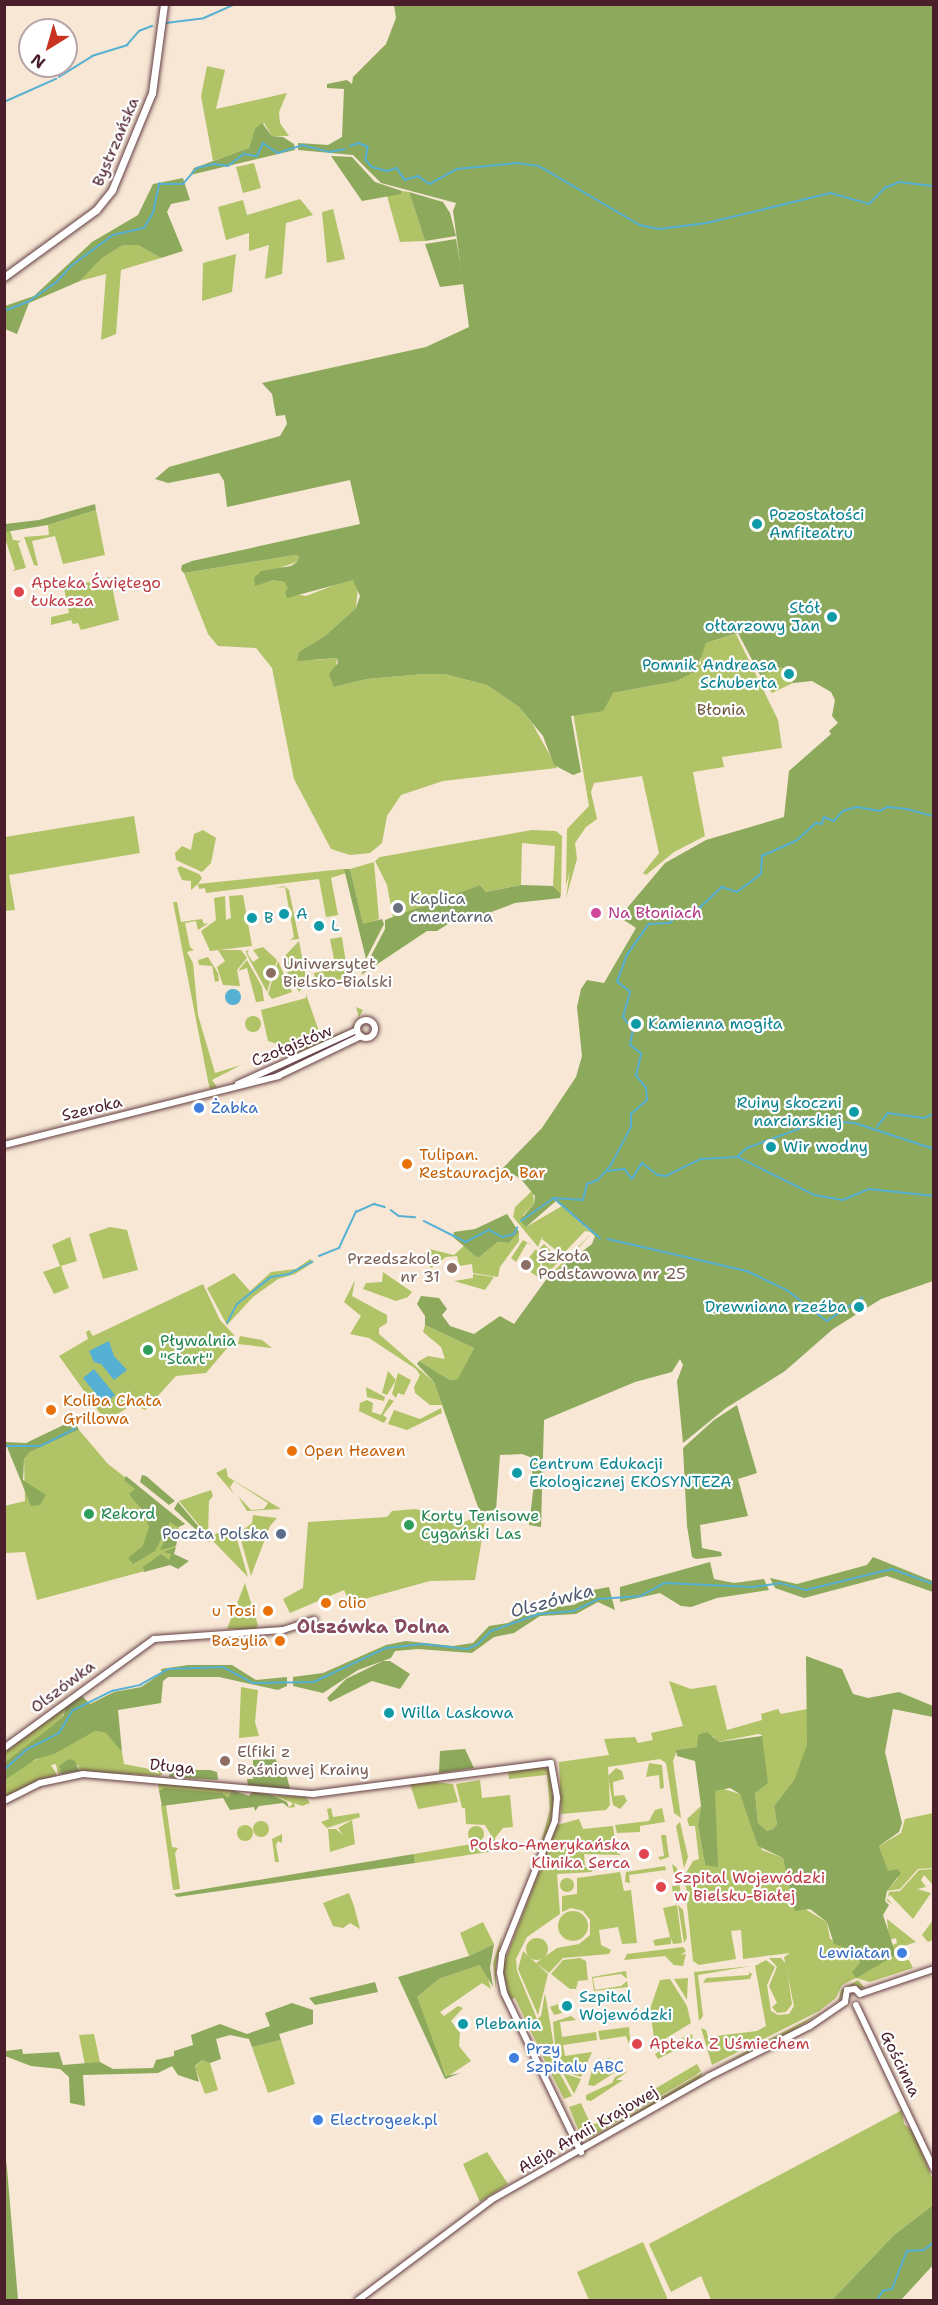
<!DOCTYPE html>
<meta charset="utf-8">
<style>
body{margin:0}
#map{position:relative;width:938px;height:2305px;overflow:hidden;background:#f7e7d4;font-family:"Shantell Sans",sans-serif}
div>[style]{position:absolute}
.green>*{inset:0;background:#b1c367}
.round{border-radius:50%}
.forest>*{inset:0;background:#8ca95c}
.water>*{inset:0;background:#56b0d4}
.stream>*{height:1.5px;margin:-0.75px;padding:0 0.75px;transform-origin:0.75px;border-radius:0.75px;background:#56b0d4}
.roads{filter:drop-shadow(0 0 2px #643d44) drop-shadow(0 0 2px #643d44)}
.tertiary>*{height:6px;margin:-3px;padding:0 3px;transform-origin:3px;border-radius:3px;background:#fff}
.tertiary>.ring{margin:-3px;padding:0;box-sizing:content-box;background:none;border:6px solid #fff;border-radius:50%}
.secondary>*{height:7px;margin:-3.5px;padding:0 3.5px;transform-origin:3.5px;border-radius:3.5px;background:#fff}
.dots>*{width:16px;height:16px;translate:-50% -50%;box-sizing:border-box;border:3px solid #fff;border-radius:50%}
span{translate:-50% -50%;white-space:nowrap;text-align:center;line-height:1.15;-webkit-text-stroke:4.5px #fff;paint-order:stroke}
.street-label{font-size:16px;color:#4a1f2b}
.culture-label{font-size:16px;color:#0d838f}
.left{translate:0 -50%;text-align:left}
.right{translate:-100% -50%;text-align:right}
.health-label{font-size:16px;color:#be3a42}
.park-label{font-size:16px;color:#6e5840}
.worship-label{font-size:16px;color:#5b616d}
.hotel-label{font-size:16px;color:#b23c85}
.education-label{font-size:16px;color:#785e54}
.shop-label{font-size:16px;color:#366cbe}
.food-label{font-size:16px;color:#c56008}
.leisure-label{font-size:16px;color:#27864d}
.service-label{font-size:16px;color:#4e5e75}
.water-label{font-size:18px;color:#4f596f;font-style:italic}
.neighbourhood-label{font-size:18px;color:#864b5f;font-weight:700}
.frame{position:absolute;inset:0;border:6px solid #4a1f2b;pointer-events:none}
.north{position:absolute;left:18px;top:18px;width:60px;height:60px;box-sizing:border-box;background:#fff;border:2px solid #b7a5aa;border-radius:50%;rotate:217deg;font-size:16px;font-weight:700;line-height:24px;text-align:center;color:#4a1f2b}
.north::after{content:'';display:block;margin:auto;width:21px;height:27px;background:#c8321e;clip-path:polygon(50% 0,100% 100%,50% 72%,0 100%)}
</style>
<div id="map">
<div class="green">
<i style="clip-path:polygon(207px 66px,225px 70px,216px 109px,287px 93px,279px 112px,280px 123px,289px 136px,272px 136px,264px 123px,253px 136px,249px 148px,213px 161px,201px 96px)"></i>
<i style="clip-path:polygon(254px 163px,261px 188px,243px 193px,236px 167px)"></i>
<i style="clip-path:polygon(402px 191px,409px 192px,425px 241px,400px 242px,387px 196px)"></i>
<i style="clip-path:polygon(300px 199px,313px 215px,286px 223px,282px 274px,265px 279px,269px 245px,249px 251px,249px 233px,226px 240px,218px 207px,243px 200px,247px 215px)"></i>
<i style="clip-path:polygon(333px 209px,345px 259px,327px 263px,322px 212px)"></i>
<i style="clip-path:polygon(123px 245px,138px 245px,161px 258px,121px 270px,116px 334px,101px 340px,106px 274px,80px 281px,102px 258px)"></i>
<i style="clip-path:polygon(236px 254px,232px 292px,202px 301px,203px 263px)"></i>
<i style="clip-path:polygon(96px 510px,105px 555px,63px 564px,55px 536px,32px 541px,38px 566px,34px 565px,24px 537px,49px 535px,48px 525px)"></i>
<i style="clip-path:polygon(10px 530px,13px 540px,21px 541px,18px 543px,26px 568px,12px 571px,15px 569px,5px 538px,5px 532px)"></i>
<i style="clip-path:polygon(295px 555px,299px 556px,297px 562px,282px 567px,255px 585px,273px 580px,284px 582px,289px 588px,285px 592px,306px 596px,345px 581px,353px 580px,358px 586px,356px 608px,325px 636px,300px 652px,315px 660px,337px 658px,334px 687px,367px 679px,424px 674px,444px 674px,487px 685px,519px 707px,532px 723px,557px 768px,443px 781px,401px 795px,387px 816px,382px 843px,370px 853px,350px 855px,331px 849px,294px 779px,272px 668px,256px 648px,218px 646px,208px 634px,184px 573px)"></i>
<i style="clip-path:polygon(110px 577px,119px 620px,81px 630px,78px 623px,73px 624px,71px 620px,51px 625px,51px 617px,69px 613px,64px 588px)"></i>
<i style="clip-path:polygon(736px 634px,778px 720px,782px 748px,722px 757px,724px 767px,693px 772px,705px 836px,674px 852px,646px 875px,643px 873px,659px 853px,642px 776px,594px 783px,591px 792px,597px 819px,586px 827px,575px 843px,577px 859px,566px 898px,570px 870px,566px 886px,567px 829px,589px 806px,572px 707px,613px 693px,655px 685px,701px 664px,700px 652px,706px 643px)"></i>
<i style="clip-path:polygon(775px 666px,781px 667px,793px 683px,772px 693px,760px 675px)"></i>
<i style="clip-path:polygon(134px 816px,140px 853px,9px 875px,15px 910px,5px 911px,5px 837px)"></i>
<i style="clip-path:polygon(203px 830px,216px 838px,211px 863px,202px 872px,176px 860px,175px 853px,182px 846px,191px 850px,194px 834px)"></i>
<i style="clip-path:polygon(532px 830px,556px 831px,562px 836px,561px 894px,553px 886px,555px 846px,522px 843px,521px 885px,486px 892px,480px 885px,393px 918px,387px 885px,375px 861px,380px 857px)"></i>
<i style="clip-path:polygon(374px 862px,379px 919px,363px 925px,350px 869px)"></i>
<i style="clip-path:polygon(180px 866px,199px 874px,202px 878px,198px 884px,344px 869px,346px 873px,331px 878px,338px 915px,326px 917px,319px 879px,206px 893px,205px 888px,199px 889px,198px 884px,191px 890px,191px 881px,182px 880px,177px 868px)"></i>
<i style="clip-path:polygon(284px 886px,289px 890px,299px 939px,290px 940px,294px 937px,285px 887px,276px 888px)"></i>
<i style="clip-path:polygon(243px 895px,252px 946px,210px 951px,201px 931px,216px 920px,214px 898px,225px 896px,226px 920px,231px 918px,229px 896px)"></i>
<i style="clip-path:polygon(173px 902px,177px 902px,181px 922px,202px 919px,204px 924px,209px 923px,198px 930px,196px 921px,185px 923px,190px 947px,194px 950px,187px 952px,193px 963px,198px 1015px,215px 1073px,241px 1065px,212px 1080px,217px 1087px,210px 1089px,208px 1081px)"></i>
<i style="clip-path:polygon(342px 937px,347px 970px,339px 982px,325px 986px,315px 979px,314px 973px,336px 969px,330px 939px)"></i>
<i style="clip-path:polygon(299px 941px,307px 983px,299px 992px,287px 972px,301px 969px,295px 966px,297px 958px,294px 966px,287px 971px,282px 959px)"></i>
<i style="clip-path:polygon(263px 947px,277px 960px,267px 992px,246px 953px,246px 951px,249px 950px,247px 953px,253px 962px,259px 958px,253px 950px)"></i>
<i style="clip-path:polygon(218px 950px,241px 950px,247px 958px,237px 970px,240px 986px,223px 985px,217px 967px,225px 961px)"></i>
<i style="clip-path:polygon(208px 957px,218px 973px,219px 981px,215px 982px,212px 966px,199px 965px,198px 960px)"></i>
<i style="clip-path:polygon(247px 960px,262px 987px,264px 1001px,256px 1002px,247px 968px,238px 971px)"></i>
<i style="clip-path:polygon(278px 961px,292px 992px,272px 999px,268px 994px)"></i>
<i style="clip-path:polygon(306px 994px,322px 1040px,352px 1029px,359px 1017px,356px 1007px,363px 1010px,353px 1029px,295px 1054px,293px 1049px,268px 1041px,261px 1010px,306px 998px)"></i>
<i class="round" style="left:245px;top:1016px;width:16px;height:16px"></i>
<i style="clip-path:polygon(533px 1190px,534px 1204px,523px 1215px,526px 1227px,562px 1206px,590px 1232px,585px 1231px,562px 1255px,542px 1239px,543px 1235px,538px 1247px,513px 1217px,515px 1207px)"></i>
<i style="clip-path:polygon(110px 1227px,127px 1230px,138px 1270px,103px 1279px,89px 1234px)"></i>
<i style="clip-path:polygon(519px 1232px,519px 1241px,500px 1267px,498px 1277px,473px 1273px,472px 1264px,459px 1266px,457px 1256px,446px 1257px,431px 1268px,421px 1257px,429px 1249px,454px 1255px,465px 1245px,478px 1258px,498px 1242px,509px 1243px)"></i>
<i style="clip-path:polygon(592px 1233px,557px 1272px,548px 1277px,543px 1275px,540px 1248px,544px 1244px,560px 1260px,549px 1272px,551px 1274px)"></i>
<i style="clip-path:polygon(70px 1237px,77px 1261px,61px 1266px,69px 1288px,54px 1294px,43px 1272px,60px 1266px,52px 1245px)"></i>
<i style="clip-path:polygon(523px 1240px,533px 1246px,527px 1243px,516px 1262px,511px 1258px)"></i>
<i style="clip-path:polygon(536px 1249px,541px 1259px,539px 1278px,522px 1266px)"></i>
<i style="clip-path:polygon(310px 1259px,314px 1262px,295px 1274px,278px 1279px,253px 1297px,227px 1325px,207px 1288px,234px 1273px,250px 1291px,271px 1272px,296px 1269px)"></i>
<i style="clip-path:polygon(383px 1272px,412px 1292px,408px 1297px,396px 1301px,363px 1289px,366px 1283px,382px 1282px)"></i>
<i style="clip-path:polygon(473px 1274px,494px 1277px,485px 1290px,454px 1281px,473px 1278px)"></i>
<i style="clip-path:polygon(355px 1280px,352px 1296px,387px 1315px,387px 1323px,379px 1328px,379px 1334px,434px 1382px,442px 1405px,430px 1405px,415px 1393px,414px 1387px,420px 1375px,416px 1369px,369px 1338px,350px 1334px,361px 1316px,344px 1302px)"></i>
<i style="clip-path:polygon(203px 1284px,220px 1320px,234px 1335px,235px 1347px,229px 1346px,206px 1373px,176px 1376px,145px 1410px,133px 1404px,110px 1419px,102px 1416px,59px 1356px,88px 1339px,86px 1332px,89px 1330px,93px 1336px)"></i>
<i style="clip-path:polygon(425px 1325px,474px 1348px,459px 1379px,450px 1380px,419px 1361px,428px 1356px,445px 1359px,441px 1347px,423px 1332px)"></i>
<i style="clip-path:polygon(240px 1336px,262px 1340px,272px 1348px,238px 1344px)"></i>
<i style="clip-path:polygon(388px 1371px,396px 1380px,387px 1395px,382px 1393px)"></i>
<i style="clip-path:polygon(398px 1373px,411px 1380px,404px 1395px,398px 1393px,396px 1398px,392px 1394px)"></i>
<i style="clip-path:polygon(366px 1387px,385px 1397px,384px 1401px,367px 1397px)"></i>
<i style="clip-path:polygon(389px 1399px,394px 1401px,383px 1415px,387px 1418px,384px 1423px,359px 1411px,360px 1403px,367px 1400px,373px 1403px,372px 1412px,381px 1415px)"></i>
<i style="clip-path:polygon(441px 1408px,442px 1413px,407px 1430px,388px 1424px,394px 1410px,420px 1419px)"></i>
<i style="clip-path:polygon(79px 1430px,108px 1464px,185px 1524px,179px 1527px,171px 1564px,37px 1600px,25px 1552px,5px 1553px,4px 1506px,25px 1501px,24px 1459px,30px 1452px)"></i>
<i style="clip-path:polygon(226px 1468px,228px 1477px,281px 1509px,247px 1511px,238px 1496px,251px 1510px,264px 1509px,268px 1503px,234px 1481px,230px 1487px,234px 1494px,216px 1473px)"></i>
<i style="clip-path:polygon(211px 1490px,213px 1496px,209px 1501px,208px 1536px,179px 1501px)"></i>
<i style="clip-path:polygon(415px 1509px,446px 1516px,458px 1514px,459px 1524px,471px 1519px,485px 1520px,475px 1580px,430px 1581px,350px 1603px,344px 1590px,290px 1613px,283px 1599px,303px 1588px,308px 1522px,387px 1517px,392px 1511px)"></i>
<i style="clip-path:polygon(253px 1515px,277px 1518px,270px 1526px,251px 1576px,239px 1533px,252px 1523px)"></i>
<i style="clip-path:polygon(217px 1533px,236px 1536px,248px 1577px,210px 1538px)"></i>
<i style="clip-path:polygon(245px 1583px,258px 1625px,256px 1629px,227px 1629px)"></i>
<i style="clip-path:polygon(669px 1681px,691px 1689px,716px 1685px,727px 1730px,762px 1720px,761px 1714px,778px 1709px,781px 1714px,807px 1709px,808px 1745px,794px 1780px,774px 1806px,777px 1824px,773px 1829px,767px 1831px,758px 1823px,755px 1793px,762px 1735px,758px 1734px,718px 1742px,713px 1736px,697px 1747px,677px 1750px,673px 1761px,681px 1818px,674px 1813px,666px 1763px,660px 1759px,608px 1767px,610px 1805px,606px 1810px,561px 1814px,559px 1762px,609px 1755px,604px 1739px,635px 1737px,638px 1743px,653px 1740px,651px 1733px,683px 1726px)"></i>
<i style="clip-path:polygon(241px 1687px,258px 1690px,255px 1722px,259px 1736px,239px 1738px)"></i>
<i style="clip-path:polygon(65px 1707px,64px 1714px,51px 1728px,5px 1762px,5px 1752px)"></i>
<i style="clip-path:polygon(95px 1731px,106px 1733px,114px 1741px,122px 1752px,124px 1764px,165px 1772px,160px 1776px,79px 1771px,78px 1765px,59px 1766px,61px 1774px,58px 1774px,56px 1764px,51px 1765px,57px 1775px,5px 1796px,5px 1780px,25px 1765px)"></i>
<i style="clip-path:polygon(649px 1763px,662px 1765px,664px 1788px,660px 1789px,659px 1775px,646px 1777px)"></i>
<i style="clip-path:polygon(542px 1766px,549px 1770px,554px 1803px,549px 1827px,540px 1847px,550px 1809px,547px 1775px,541px 1769px,546px 1775px,509px 1779px,508px 1771px)"></i>
<i style="clip-path:polygon(616px 1768px,622px 1771px,624px 1779px,613px 1782px,614px 1796px,624px 1795px,627px 1801px,620px 1809px,613px 1805px,608px 1776px)"></i>
<i style="clip-path:polygon(449px 1778px,434px 1782px,453px 1784px,458px 1802px,418px 1809px,410px 1784px)"></i>
<i style="clip-path:polygon(480px 1780px,482px 1798px,510px 1795px,513px 1827px,503px 1828px,495px 1838px,497px 1850px,508px 1849px,415px 1863px,414px 1854px,494px 1840px,485px 1825px,466px 1824px,465px 1808px,462px 1808px,456px 1784px)"></i>
<i style="clip-path:polygon(158px 1783px,159px 1782px,232px 1790px,228px 1798px,224px 1798px,221px 1793px,159px 1791px)"></i>
<i style="clip-path:polygon(720px 1788px,740px 1794px,762px 1850px,783px 1858px,789px 1882px,805px 1909px,827px 1922px,830px 1939px,855px 1951px,860px 1963px,855px 1977px,896px 1955px,899px 1961px,909px 1960px,913px 1968px,870px 1982px,856px 1978px,842px 1985px,836px 1998px,819px 2011px,712px 2065px,701px 2028px,706px 2030px,708px 2037px,757px 2031px,766px 2026px,755px 1966px,766px 1960px,775px 1967px,767px 1985px,771px 2011px,778px 2015px,789px 2014px,794px 2006px,784px 1957px,790px 1953px,743px 1959px,741px 1930px,731px 1931px,736px 1959px,699px 1965px,693px 1961px,687px 1905px,689px 1897px,683px 1878px,693px 1861px,699px 1859px,695px 1826px,689px 1826px,687px 1819px,701px 1806px,698px 1825px,705px 1865px,715px 1819px,715px 1791px)"></i>
<i style="clip-path:polygon(272px 1795px,306px 1797px,310px 1803px,302px 1806px,294px 1803px,295px 1807px,289px 1808px,293px 1803px)"></i>
<i style="clip-path:polygon(161px 1805px,166px 1805px,172px 1847px,178px 1848px,175px 1853px,180px 1889px,173px 1890px)"></i>
<i style="clip-path:polygon(331px 1808px,333px 1817px,359px 1813px,360px 1817px,327px 1828px,321px 1822px,329px 1819px,327px 1809px)"></i>
<i style="clip-path:polygon(662px 1808px,665px 1822px,640px 1826px,640px 1832px,617px 1833px,615px 1825px,649px 1821px,655px 1810px)"></i>
<i style="clip-path:polygon(933px 1813px,933px 1868px,918px 1869px,900px 1889px,887px 1891px,898px 1878px,897px 1869px,888px 1872px,879px 1846px,901px 1833px,905px 1819px)"></i>
<i style="clip-path:polygon(579px 1819px,583px 1829px,613px 1826px,617px 1853px,622px 1855px,584px 1854px,585px 1867px,593px 1866px,592px 1872px,557px 1874px,560px 1914px,527px 1937px,516px 1959px,517px 1971px,537px 2019px,541px 2016px,545px 1993px,558px 2070px,548px 2067px,515px 1998px,510px 2000px,502px 1968px,557px 1825px)"></i>
<i style="clip-path:polygon(352px 1820px,355px 1844px,330px 1852px,328px 1829px,336px 1829px,343px 1835px,338px 1828px)"></i>
<i class="round" style="left:253px;top:1821px;width:16px;height:16px"></i>
<i style="clip-path:polygon(680px 1822px,688px 1857px,684px 1868px,676px 1826px)"></i>
<i class="round" style="left:237px;top:1825px;width:16px;height:16px"></i>
<i class="round" style="left:468px;top:1826px;width:16px;height:16px"></i>
<i style="clip-path:polygon(282px 1834px,282px 1843px,278px 1841px,276px 1845px,279px 1862px,275px 1862px,272px 1839px)"></i>
<i style="clip-path:polygon(661px 1835px,666px 1835px,669px 1857px,660px 1860px,658px 1857px,664px 1856px)"></i>
<i style="clip-path:polygon(672px 1864px,677px 1868px,681px 1895px,677px 1901px,676px 1894px,673px 1894px,669px 1865px,672px 1886px,676px 1886px)"></i>
<i style="clip-path:polygon(665px 1866px,670px 1886px,666px 1870px,629px 1875px,630px 1883px,625px 1882px,626px 1872px)"></i>
<i style="clip-path:polygon(933px 1869px,933px 1885px,924px 1875px,921px 1880px,926px 1887px,917px 1889px,931px 1893px,913px 1919px,890px 1895px,887px 1898px,892px 1904px,887px 1901px,889px 1892px,900px 1891px,919px 1870px)"></i>
<i style="clip-path:polygon(620px 1872px,624px 1891px,631px 1890px,637px 1943px,622px 1944px,618px 1927px,599px 1930px,601px 1945px,611px 1950px,609px 1954px,563px 1958px,549px 1973px,536px 1963px,557px 1948px,579px 1944px,590px 1935px,590px 1920px,583px 1911px,571px 1908px,562px 1912px,562px 1896px,577px 1894px,577px 1878px)"></i>
<i class="round" style="left:560px;top:1878px;width:14px;height:14px"></i>
<i style="clip-path:polygon(349px 1893px,354px 1906px,360px 1929px,350px 1923px,343px 1928px,333px 1926px,323px 1903px)"></i>
<i style="clip-path:polygon(677px 1905px,682px 1943px,673px 1944px,671px 1938px,671px 1944px,655px 1946px,653px 1940px,670px 1937px,663px 1908px)"></i>
<i style="clip-path:polygon(678px 1905px,683px 1910px,687px 1938px,684px 1943px)"></i>
<i class="round" style="left:558px;top:1911px;width:30px;height:30px"></i>
<i style="clip-path:polygon(887px 1919px,916px 1942px,892px 1950px,891px 1946px,897px 1943px,896px 1938px,889px 1940px)"></i>
<i style="clip-path:polygon(933px 1920px,933px 1940px,928px 1942px,922px 1935px)"></i>
<i style="clip-path:polygon(483px 1922px,494px 1944px,469px 1956px,460px 1933px)"></i>
<i style="clip-path:polygon(502px 1936px,496px 1965px,496px 1990px,493px 1963px)"></i>
<i class="round" style="left:526px;top:1938px;width:22px;height:22px"></i>
<i style="clip-path:polygon(683px 1947px,686px 1951px,681px 1955px,686px 1954px,683px 1966px,674px 1965px,665px 1956px,624px 1960px,627px 1954px)"></i>
<i style="clip-path:polygon(523px 1951px,548px 1974px,538px 2015px,518px 1969px)"></i>
<i style="clip-path:polygon(580px 1958px,586px 1961px,588px 1980px,578px 1981px,576px 1989px,570px 1989px,551px 1974px,563px 1960px)"></i>
<i style="clip-path:polygon(769px 1958px,781px 1958px,786px 1964px,792px 2004px,786px 2012px,777px 2013px,772px 2007px,777px 2003px,769px 1986px,777px 1967px)"></i>
<i style="clip-path:polygon(480px 1965px,485px 1968px,491px 1989px,482px 1983px,440px 2012px,444px 2016px,458px 2006px,463px 2008px,451px 2021px,460px 2033px,459px 2046px,471px 2061px,447px 2077px,416px 2004px,417px 1997px,439px 1979px)"></i>
<i style="clip-path:polygon(751px 1966px,698px 1975px,703px 2016px,699px 2021px,694px 1972px)"></i>
<i style="clip-path:polygon(626px 1971px,627px 1979px,621px 1974px,593px 1978px,595px 1990px,621px 1986px,627px 1981px,628px 1987px,594px 1991px,592px 1977px)"></i>
<i style="clip-path:polygon(749px 1972px,752px 1974px,750px 1979px,703px 1983px,706px 1978px,749px 1975px)"></i>
<i style="clip-path:polygon(688px 1978px,687px 1999px,687px 2000px,674px 1979px)"></i>
<i style="clip-path:polygon(670px 1979px,687px 2006px,691px 2023px,655px 2045px,650px 2009px,660px 1980px)"></i>
<i style="clip-path:polygon(858px 1980px,865px 1988px,846px 1988px,838px 2003px,841px 1990px)"></i>
<i style="clip-path:polygon(558px 2004px,559px 2010px,574px 2006px,573px 2010px,554px 2015px,550px 2007px)"></i>
<i style="clip-path:polygon(822px 2012px,781px 2038px,718px 2066px)"></i>
<i style="clip-path:polygon(571px 2016px,576px 2020px,560px 2022px,562px 2037px,596px 2032px,597px 2040px,563px 2045px,565px 2056px,592px 2052px,581px 2077px,562px 2071px,556px 2050px,562px 2049px,555px 2045px,553px 2022px)"></i>
<i style="clip-path:polygon(629px 2027px,631px 2050px,626px 2036px,600px 2040px,598px 2031px)"></i>
<i style="clip-path:polygon(94px 2034px,100px 2062px,85px 2065px,79px 2035px)"></i>
<i style="clip-path:polygon(689px 2034px,674px 2045px,692px 2034px,693px 2041px,658px 2059px,655px 2054px)"></i>
<i style="clip-path:polygon(281px 2040px,295px 2084px,268px 2093px,252px 2047px)"></i>
<i style="clip-path:polygon(609px 2058px,616px 2064px,614px 2073px,594px 2086px,588px 2085px,594px 2063px)"></i>
<i style="clip-path:polygon(202px 2060px,210px 2063px,218px 2090px,205px 2094px,195px 2067px)"></i>
<i style="clip-path:polygon(697px 2064px,701px 2071px,696px 2075px,588px 2139px,581px 2136px,569px 2107px,581px 2103px,590px 2123px,595px 2124px)"></i>
<i style="clip-path:polygon(549px 2069px,559px 2072px,572px 2096px,564px 2099px)"></i>
<i style="clip-path:polygon(628px 2071px,616px 2080px,623px 2080px,591px 2101px,586px 2100px,586px 2095px,612px 2083px,615px 2077px)"></i>
<i style="clip-path:polygon(703px 2072px,700px 2078px,590px 2142px,589px 2140px)"></i>
<i style="clip-path:polygon(563px 2073px,581px 2079px,574px 2094px)"></i>
<i style="clip-path:polygon(902px 2110px,904px 2124px,913px 2131px,933px 2180px,933px 2205px,894px 2235px,832px 2300px,711px 2300px,701px 2276px,671px 2292px,649px 2244px)"></i>
<i style="clip-path:polygon(487px 2152px,508px 2184px,480px 2202px,463px 2164px)"></i>
<i style="clip-path:polygon(643px 2242px,668px 2300px,589px 2300px,577px 2272px)"></i>
</div>
<div class="forest">
<i style="clip-path:polygon(394px 5px,933px 5px,933px 1281px,881px 1299px,833px 1329px,785px 1371px,726px 1408px,683px 1443px,677px 1381px,683px 1365px,680px 1359px,672px 1372px,635px 1382px,544px 1420px,541px 1527px,529px 1525px,534px 1484px,530px 1457px,522px 1454px,500px 1455px,496px 1510px,481px 1512px,478px 1507px,434px 1382px,417px 1364px,419px 1361px,450px 1380px,458px 1379px,474px 1348px,425px 1325px,425px 1316px,417px 1304px,421px 1296px,439px 1298px,447px 1309px,442px 1315px,450px 1326px,474px 1334px,500px 1316px,514px 1324px,548px 1277px,592px 1244px,595px 1236px,556px 1201px,526px 1227px,520px 1220px,534px 1204px,535px 1196px,520px 1178px,502px 1169px,542px 1128px,576px 1077px,582px 1056px,577px 1007px,581px 989px,587px 980px,604px 983px,636px 928px,621px 918px,622px 914px,665px 863px,706px 840px,784px 817px,789px 771px,831px 734px,829px 731px,838px 723px,832px 716px,835px 700px,831px 692px,812px 681px,793px 683px,781px 667px,760px 675px,738px 633px,706px 643px,696px 671px,676px 681px,613px 693px,603px 711px,571px 716px,581px 772px,573px 775px,554px 765px,543px 736px,519px 707px,487px 685px,444px 674px,424px 674px,367px 679px,334px 687px,329px 674px,338px 663px,337px 658px,297px 661px,299px 652px,325px 636px,356px 608px,360px 596px,353px 580px,287px 598px,285px 592px,288px 588px,284px 582px,273px 580px,255px 586px,254px 578px,261px 571px,291px 566px,297px 562px,299px 556px,295px 555px,184px 573px,181px 570px,182px 565px,192px 561px,360px 524px,350px 480px,227px 507px,224px 481px,219px 473px,168px 483px,155px 479px,169px 467px,280px 436px,287px 424px,285px 415px,276px 416px,272px 394px,262px 383px,426px 347px,469px 327px,453px 211px,456px 203px,381px 183px,353px 155px,298px 150px,298px 143px,328px 145px,342px 137px,344px 89px,327px 88px,327px 84px,347px 80px,352px 84px,353px 77px,386px 44px,396px 18px)"></i>
<i style="clip-path:polygon(262px 123px,272px 136px,283px 137px,294px 144px,295px 150px,190px 175px,194px 168px,249px 148px,255px 129px)"></i>
<i style="clip-path:polygon(331px 156px,352px 157px,375px 182px,402px 191px,401px 194px,362px 201px)"></i>
<i style="clip-path:polygon(183px 178px,190px 200px,171px 204px,167px 212px,183px 251px,161px 258px,138px 245px,123px 245px,102px 258px,80px 281px,29px 303px,17px 334px,5px 329px,5px 306px,34px 296px,92px 242px,138px 215px,153px 184px)"></i>
<i style="clip-path:polygon(409px 192px,443px 202px,450px 213px,456px 236px,425px 241px)"></i>
<i style="clip-path:polygon(456px 239px,464px 284px,440px 287px,425px 244px)"></i>
<i style="clip-path:polygon(95px 504px,96px 510px,48px 525px,5px 532px,5px 524px,39px 520px)"></i>
<i style="clip-path:polygon(344px 869px,350px 869px,363px 924px,382px 919px,384px 924px,366px 959px)"></i>
<i style="clip-path:polygon(480px 885px,486px 892px,521px 885px,553px 886px,561px 894px,560px 898px,515px 903px,486px 914px,465px 913px,437px 931px,427px 931px,361px 975px,385px 929px,385px 920px)"></i>
<i style="clip-path:polygon(507px 1214px,519px 1232px,509px 1243px,498px 1242px,478px 1258px,453px 1237px,454px 1232px,475px 1229px)"></i>
<i style="clip-path:polygon(737px 1405px,757px 1473px,738px 1479px,748px 1516px,700px 1525px,702px 1548px,721px 1552px,722px 1556px,696px 1559px,692px 1557px,687px 1526px,683px 1448px,714px 1420px)"></i>
<i style="clip-path:polygon(74px 1420px,79px 1430px,30px 1452px,24px 1459px,23px 1480px,46px 1495px,40px 1505px,31px 1506px,5px 1442px,26px 1443px)"></i>
<i style="clip-path:polygon(142px 1475px,146px 1476px,175px 1501px,169px 1505px,140px 1482px)"></i>
<i style="clip-path:polygon(126px 1476px,185px 1524px,178px 1527px,170px 1522px,155px 1551px,133px 1564px,128px 1558px,143px 1546px,149px 1527px,144px 1512px,129px 1494px,135px 1489px,124px 1480px)"></i>
<i style="clip-path:polygon(178px 1502px,199px 1527px,210px 1543px,174px 1509px)"></i>
<i style="clip-path:polygon(179px 1531px,176px 1546px,160px 1550px,168px 1534px)"></i>
<i style="clip-path:polygon(176px 1547px,174px 1554px,189px 1561px,178px 1569px,170px 1565px,144px 1572px,143px 1567px,161px 1554px,169px 1560px,171px 1554px,164px 1552px)"></i>
<i style="clip-path:polygon(873px 1557px,933px 1581px,933px 1592px,887px 1576px,804px 1598px,775px 1588px,770px 1578px,797px 1584px,867px 1565px)"></i>
<i style="clip-path:polygon(710px 1562px,714px 1579px,734px 1583px,764px 1579px,769px 1590px,717px 1598px,691px 1607px,681px 1606px,660px 1593px,620px 1602px,620px 1587px)"></i>
<i style="clip-path:polygon(609px 1587px,615px 1610px,598px 1602px,576px 1614px,540px 1616px,514px 1633px,494px 1637px,472px 1653px,418px 1649px,395px 1651px,391px 1658px,358px 1670px,323px 1693px,293px 1686px,293px 1677px,323px 1673px,386px 1645px,406px 1641px,453px 1646px,473px 1643px,489px 1626px,508px 1623px,538px 1608px,574px 1605px,581px 1601px,582px 1592px)"></i>
<i style="clip-path:polygon(806px 1656px,842px 1669px,853px 1694px,868px 1698px,899px 1692px,933px 1706px,933px 1717px,893px 1709px,885px 1752px,902px 1823px,899px 1832px,879px 1846px,888px 1871px,897px 1869px,901px 1873px,887px 1891px,885px 1901px,889px 1905px,883px 1915px,896px 1955px,856px 1978px,852px 1972px,860px 1963px,855px 1951px,834px 1944px,827px 1922px,810px 1909px,795px 1911px,783px 1858px,758px 1846px,740px 1794px,730px 1788px,715px 1791px,718px 1867px,705px 1865px,698px 1825px,701px 1806px,695px 1761px,677px 1756px,676px 1750px,697px 1747px,698px 1735px,707px 1732px,719px 1742px,762px 1736px,768px 1783px,755px 1793px,758px 1823px,767px 1831px,773px 1829px,777px 1824px,774px 1806px,794px 1780px,807px 1745px)"></i>
<i style="clip-path:polygon(383px 1661px,390px 1661px,410px 1674px,400px 1689px,372px 1681px,330px 1702px,327px 1698px,346px 1679px)"></i>
<i style="clip-path:polygon(188px 1665px,232px 1665px,256px 1680px,287px 1677px,287px 1686px,278px 1690px,219px 1677px,168px 1677px,163px 1681px,161px 1703px,118px 1710px,122px 1752px,106px 1733px,95px 1731px,54px 1754px,36px 1759px,5px 1780px,5px 1762px,51px 1727px,64px 1715px,65px 1707px,82px 1696px,90px 1704px,114px 1692px,141px 1687px,162px 1673px,161px 1669px)"></i>
<i style="clip-path:polygon(465px 1749px,474px 1768px,439px 1773px,440px 1751px)"></i>
<i style="clip-path:polygon(69px 1759px,75px 1761px,79px 1771px,61px 1774px,59px 1766px)"></i>
<i style="clip-path:polygon(275px 1759px,286px 1773px,290px 1789px,248px 1785px,247px 1779px,253px 1779px,253px 1760px)"></i>
<i style="clip-path:polygon(170px 1770px,210px 1770px,217px 1772px,218px 1780px,169px 1777px)"></i>
<i style="clip-path:polygon(165px 1788px,222px 1793px,228px 1798px,232px 1790px,249px 1796px,252px 1792px,272px 1795px,287px 1802px,289px 1808px,283px 1803px,259px 1806px,255px 1811px,254px 1807px,230px 1810px,223px 1798px,162px 1806px,159px 1791px)"></i>
<i style="clip-path:polygon(414px 1854px,415px 1863px,177px 1897px,174px 1894px)"></i>
<i style="clip-path:polygon(494px 1944px,490px 1968px,493px 1987px,480px 1965px,439px 1979px,417px 1997px,446px 2076px,461px 2073px,445px 2079px,398px 1977px,469px 1956px)"></i>
<i style="clip-path:polygon(375px 1982px,378px 1992px,315px 2005px,309px 1998px)"></i>
<i style="clip-path:polygon(292px 2003px,313px 2010px,313px 2024px,279px 2034px,281px 2040px,252px 2047px,249px 2039px,230px 2035px,216px 2039px,221px 2059px,210px 2063px,202px 2060px,195px 2066px,199px 2082px,178px 2075px,172px 2066px,158px 2073px,83px 2075px,85px 2106px,70px 2103px,69px 2077px,60px 2069px,31px 2066px,5px 2056px,5px 2051px,22px 2049px,23px 2054px,59px 2052px,63px 2065px,100px 2062px,113px 2069px,153px 2068px,156px 2060px,174px 2056px,174px 2051px,193px 2045px,191px 2035px,220px 2024px,247px 2034px,270px 2026px,265px 2013px)"></i>
<i style="clip-path:polygon(5px 2152px,7px 2168px,18px 2300px,5px 2300px)"></i>
<i style="clip-path:polygon(933px 2205px,933px 2265px,901px 2300px,832px 2300px,894px 2235px)"></i>
</div>
<div class="water">
<i class="round" style="left:225px;top:989px;width:16px;height:16px"></i>
<i style="clip-path:polygon(109px 1341px,114px 1356px,127px 1370px,114px 1380px,101px 1364px,94px 1362px,89px 1351px)"></i>
<i style="clip-path:polygon(94px 1369px,115px 1395px,104px 1404px,83px 1378px)"></i>
</div>
<div class="stream">
<i style="left:166px;top:23px;width:38px;rotate:-7deg"></i>
<i style="left:204px;top:18px;width:35px;rotate:-24deg"></i>
<i style="left:59px;top:77px;width:39px;rotate:-32deg"></i>
<i style="left:92px;top:56px;width:37px;rotate:-17deg"></i>
<i style="left:127px;top:45px;width:18px;rotate:-49deg"></i>
<i style="left:139px;top:31px;width:14px;rotate:-21deg"></i>
<i style="left:4px;top:102px;width:57px;rotate:-23.9deg"></i>
<i style="left:350px;top:146px;width:9px;rotate:-18deg"></i>
<i style="left:359px;top:143px;width:10px;rotate:24deg"></i>
<i style="left:368px;top:147px;width:13px;rotate:99deg"></i>
<i style="left:366px;top:160px;width:9px;rotate:49deg"></i>
<i style="left:372px;top:167px;width:16px;rotate:15deg"></i>
<i style="left:387px;top:171px;width:10px;rotate:-17deg"></i>
<i style="left:397px;top:168px;width:14px;rotate:56deg"></i>
<i style="left:405px;top:180px;width:14px;rotate:-17deg"></i>
<i style="left:418px;top:176px;width:14px;rotate:34deg"></i>
<i style="left:430px;top:184px;width:31px;rotate:-29deg"></i>
<i style="left:457px;top:169px;width:60px;rotate:-5.7deg"></i>
<i style="left:517px;top:163px;width:22px;rotate:8deg"></i>
<i style="left:539px;top:166px;width:117px;rotate:30.3deg"></i>
<i style="left:640px;top:225px;width:19px;rotate:12deg"></i>
<i style="left:659px;top:229px;width:48px;rotate:-7.1deg"></i>
<i style="left:707px;top:223px;width:128px;rotate:-13.6deg"></i>
<i style="left:831px;top:193px;width:40px;rotate:16deg"></i>
<i style="left:869px;top:204px;width:23px;rotate:-45deg"></i>
<i style="left:885px;top:188px;width:16px;rotate:-22deg"></i>
<i style="left:900px;top:182px;width:34px;rotate:7deg"></i>
<i style="left:4px;top:311px;width:26px;rotate:-21deg"></i>
<i style="left:28px;top:302px;width:35px;rotate:-35deg"></i>
<i style="left:57px;top:282px;width:21px;rotate:-49deg"></i>
<i style="left:71px;top:266px;width:52px;rotate:-36.4deg"></i>
<i style="left:113px;top:235px;width:32px;rotate:-13deg"></i>
<i style="left:144px;top:228px;width:17px;rotate:-59deg"></i>
<i style="left:153px;top:213px;width:30px;rotate:-78deg"></i>
<i style="left:159px;top:184px;width:24px"></i>
<i style="left:183px;top:184px;width:21px;rotate:-49deg"></i>
<i style="left:197px;top:168px;width:18px;rotate:-13deg"></i>
<i style="left:215px;top:164px;width:13px;rotate:9deg"></i>
<i style="left:228px;top:166px;width:20px;rotate:-37deg"></i>
<i style="left:244px;top:154px;width:13px;rotate:9deg"></i>
<i style="left:257px;top:156px;width:14px;rotate:-65deg"></i>
<i style="left:263px;top:143px;width:18px;rotate:34deg"></i>
<i style="left:278px;top:153px;width:25px;rotate:-18deg"></i>
<i style="left:302px;top:145px;width:29px;rotate:14deg"></i>
<i style="left:330px;top:152px;width:15px;rotate:-11deg"></i>
<i style="left:877px;top:1127px;width:18px;rotate:-52deg"></i>
<i style="left:888px;top:1113px;width:36px;rotate:8deg"></i>
<i style="left:924px;top:1118px;width:11px;rotate:-22deg"></i>
<i style="left:738px;top:1156px;width:12px;rotate:-42deg"></i>
<i style="left:747px;top:1148px;width:55px;rotate:-20.1deg"></i>
<i style="left:799px;top:1129px;width:13px;rotate:-48deg"></i>
<i style="left:808px;top:1119px;width:47px;rotate:4.9deg"></i>
<i style="left:855px;top:1123px;width:83px;rotate:18.2deg"></i>
<i style="left:608px;top:1171px;width:17px;rotate:-7deg"></i>
<i style="left:625px;top:1169px;width:12px;rotate:55deg"></i>
<i style="left:632px;top:1179px;width:19px;rotate:-58deg"></i>
<i style="left:642px;top:1163px;width:20px;rotate:37deg"></i>
<i style="left:658px;top:1175px;width:8px;rotate:7deg"></i>
<i style="left:666px;top:1176px;width:39px;rotate:-26deg"></i>
<i style="left:701px;top:1159px;width:37px;rotate:-3deg"></i>
<i style="left:738px;top:1157px;width:86px;rotate:26.3deg"></i>
<i style="left:815px;top:1195px;width:28px;rotate:10deg"></i>
<i style="left:843px;top:1200px;width:28px;rotate:-23deg"></i>
<i style="left:869px;top:1189px;width:65px;rotate:6.1deg"></i>
<i style="left:554px;top:1198px;width:61px;rotate:41deg"></i>
<i style="left:391px;top:1210px;width:10px;rotate:37deg"></i>
<i style="left:399px;top:1216px;width:16px;rotate:4deg"></i>
<i style="left:424px;top:1221px;width:47px;rotate:26.6deg"></i>
<i style="left:466px;top:1242px;width:26px;rotate:-28deg"></i>
<i style="left:489px;top:1230px;width:16px;rotate:27deg"></i>
<i style="left:503px;top:1237px;width:11px;rotate:-15deg"></i>
<i style="left:514px;top:1234px;width:7px;rotate:-63deg"></i>
<i style="left:521px;top:1221px;width:40px;rotate:-34.9deg"></i>
<i style="left:554px;top:1198px;width:29px;rotate:4deg"></i>
<i style="left:583px;top:1200px;width:16px;rotate:-76deg"></i>
<i style="left:587px;top:1184px;width:12px;rotate:-20deg"></i>
<i style="left:598px;top:1180px;width:20px;rotate:-49deg"></i>
<i style="left:611px;top:1165px;width:43px;rotate:-62.2deg"></i>
<i style="left:631px;top:1127px;width:13px;rotate:-90deg"></i>
<i style="left:631px;top:1114px;width:21px;rotate:-41deg"></i>
<i style="left:647px;top:1100px;width:12px;rotate:-95deg"></i>
<i style="left:646px;top:1088px;width:16px;rotate:-130deg"></i>
<i style="left:636px;top:1076px;width:23px;rotate:-77deg"></i>
<i style="left:641px;top:1054px;width:14px;rotate:-141deg"></i>
<i style="left:630px;top:1045px;width:15px;rotate:-79deg"></i>
<i style="left:633px;top:1030px;width:16px;rotate:-128deg"></i>
<i style="left:623px;top:1017px;width:26px;rotate:-74deg"></i>
<i style="left:630px;top:992px;width:16px;rotate:-142deg"></i>
<i style="left:617px;top:982px;width:29px;rotate:-70deg"></i>
<i style="left:627px;top:955px;width:38px;rotate:-55deg"></i>
<i style="left:649px;top:924px;width:21px;rotate:-3deg"></i>
<i style="left:670px;top:923px;width:11px;rotate:-49deg"></i>
<i style="left:677px;top:915px;width:16px;rotate:-4deg"></i>
<i style="left:693px;top:914px;width:40px;rotate:-43deg"></i>
<i style="left:722px;top:887px;width:16px;rotate:18deg"></i>
<i style="left:737px;top:892px;width:30px;rotate:-37deg"></i>
<i style="left:761px;top:874px;width:18px;rotate:-87deg"></i>
<i style="left:762px;top:856px;width:37px;rotate:-24deg"></i>
<i style="left:796px;top:841px;width:27px;rotate:-42deg"></i>
<i style="left:816px;top:823px;width:6px;rotate:9deg"></i>
<i style="left:822px;top:824px;width:7px;rotate:-74deg"></i>
<i style="left:824px;top:817px;width:11px;rotate:22deg"></i>
<i style="left:834px;top:821px;width:13px;rotate:-48deg"></i>
<i style="left:843px;top:811px;width:15px;rotate:-16deg"></i>
<i style="left:857px;top:807px;width:23px;rotate:10deg"></i>
<i style="left:880px;top:811px;width:9px;rotate:-27deg"></i>
<i style="left:888px;top:807px;width:19px;rotate:6deg"></i>
<i style="left:907px;top:809px;width:28px;rotate:15deg"></i>
<i style="left:608px;top:1239px;width:143px;rotate:13deg"></i>
<i style="left:747px;top:1271px;width:44px;rotate:25.4deg"></i>
<i style="left:787px;top:1290px;width:51px;rotate:37.8deg"></i>
<i style="left:827px;top:1321px;width:42px;rotate:-33.3deg"></i>
<i style="left:319px;top:1256px;width:22px;rotate:-22deg"></i>
<i style="left:339px;top:1248px;width:40px;rotate:-65deg"></i>
<i style="left:356px;top:1212px;width:20px;rotate:-24deg"></i>
<i style="left:374px;top:1204px;width:11px;rotate:15deg"></i>
<i style="left:227px;top:1323px;width:21px;rotate:-62deg"></i>
<i style="left:237px;top:1304px;width:43px;rotate:-38.5deg"></i>
<i style="left:271px;top:1277px;width:18px;rotate:-9deg"></i>
<i style="left:289px;top:1274px;width:26px;rotate:-28deg"></i>
<i style="left:4px;top:1446px;width:37px"></i>
<i style="left:41px;top:1446px;width:38px;rotate:-27deg"></i>
<i style="left:4px;top:1770px;width:30px;rotate:-42deg"></i>
<i style="left:26px;top:1750px;width:37px;rotate:-27deg"></i>
<i style="left:59px;top:1733px;width:26px;rotate:-59deg"></i>
<i style="left:72px;top:1711px;width:45px;rotate:-26.6deg"></i>
<i style="left:112px;top:1691px;width:29px;rotate:-12deg"></i>
<i style="left:140px;top:1685px;width:33px;rotate:-29deg"></i>
<i style="left:169px;top:1669px;width:54px;rotate:-2.1deg"></i>
<i style="left:223px;top:1667px;width:34px;rotate:28deg"></i>
<i style="left:253px;top:1683px;width:61px;rotate:-0.9deg"></i>
<i style="left:314px;top:1682px;width:80px;rotate:-25.3deg"></i>
<i style="left:386px;top:1648px;width:37px;rotate:-6deg"></i>
<i style="left:423px;top:1644px;width:44px;rotate:6.5deg"></i>
<i style="left:467px;top:1649px;width:11px;rotate:-22deg"></i>
<i style="left:477px;top:1645px;width:20px;rotate:-45deg"></i>
<i style="left:491px;top:1631px;width:51px;rotate:-19.5deg"></i>
<i style="left:539px;top:1614px;width:35px;rotate:-5deg"></i>
<i style="left:574px;top:1611px;width:28px;rotate:-26deg"></i>
<i style="left:599px;top:1599px;width:42px;rotate:-4.1deg"></i>
<i style="left:641px;top:1596px;width:26px;rotate:-29deg"></i>
<i style="left:664px;top:1583px;width:89px;rotate:2.6deg"></i>
<i style="left:753px;top:1587px;width:27px;rotate:-8deg"></i>
<i style="left:780px;top:1583px;width:27px;rotate:15deg"></i>
<i style="left:806px;top:1590px;width:89px;rotate:-13.7deg"></i>
<i style="left:892px;top:1569px;width:45px;rotate:19.7deg"></i>
<i style="left:877px;top:2300px;width:11px;rotate:-56deg"></i>
<i style="left:883px;top:2291px;width:9px;rotate:-13deg"></i>
<i style="left:892px;top:2289px;width:41px;rotate:-68.5deg"></i>
<i style="left:907px;top:2251px;width:17px;rotate:-3deg"></i>
<i style="left:924px;top:2250px;width:13px;rotate:-39deg"></i>
</div>
<div class="roads">
<div class="tertiary">
<i class="ring" style="left:357px;top:1020px;width:12px;height:12px"></i>
<i style="left:238px;top:1084px;width:131px;rotate:-24.4deg"></i>
<i style="left:4px;top:1145px;width:283px;rotate:-14.1deg"></i>
<i style="left:278px;top:1076px;width:92px;rotate:-25.7deg"></i>
<i style="left:4px;top:1748px;width:185px;rotate:-36deg"></i>
<i style="left:154px;top:1639px;width:129px;rotate:-4deg"></i>
<i style="left:283px;top:1630px;width:33px;rotate:-18deg"></i>
<i style="left:4px;top:1801px;width:40px;rotate:-26.6deg"></i>
<i style="left:40px;top:1783px;width:44px;rotate:-11.8deg"></i>
<i style="left:83px;top:1774px;width:231px;rotate:5deg"></i>
<i style="left:313px;top:1794px;width:240px;rotate:-7.4deg"></i>
<i style="left:551px;top:1763px;width:36px;rotate:80deg"></i>
<i style="left:557px;top:1798px;width:23px;rotate:95deg"></i>
<i style="left:555px;top:1821px;width:143px;rotate:111.7deg"></i>
<i style="left:502px;top:1954px;width:19px;rotate:96deg"></i>
<i style="left:500px;top:1973px;width:20px;rotate:79deg"></i>
<i style="left:504px;top:1993px;width:177px;rotate:64.2deg"></i>
<i style="left:860px;top:1994px;width:78px;rotate:-18.7deg"></i>
<i style="left:845px;top:2002px;width:12px;rotate:-81deg"></i>
<i style="left:847px;top:1990px;width:8px;rotate:-7deg"></i>
<i style="left:855px;top:1989px;width:7px;rotate:45deg"></i>
<i style="left:856px;top:2005px;width:182px;rotate:64.6deg"></i>
<i style="left:358px;top:2300px;width:166px;rotate:-36.9deg"></i>
<i style="left:491px;top:2200px;width:249px;rotate:-29.5deg"></i>
<i style="left:708px;top:2077px;width:114px;rotate:-26.6deg"></i>
<i style="left:810px;top:2026px;width:42px;rotate:-34.4deg"></i>
</div>
<div class="secondary">
<i style="left:4px;top:277px;width:114px;rotate:-36.1deg"></i>
<i style="left:96px;top:210px;width:26px;rotate:-51deg"></i>
<i style="left:112px;top:190px;width:105px;rotate:-67.6deg"></i>
<i style="left:152px;top:93px;width:90px;rotate:-82.3deg"></i>
</div>
</div>
<div class="dots">
<i style="left:757px;top:524px;background:#0f9aa8"></i>
<i style="left:19px;top:592px;background:#e0444e"></i>
<i style="left:832px;top:617px;background:#0f9aa8"></i>
<i style="left:789px;top:674px;background:#0f9aa8"></i>
<i style="left:398px;top:908px;background:#6b7280"></i>
<i style="left:596px;top:913px;background:#d1479c"></i>
<i style="left:284px;top:914px;background:#0f9aa8"></i>
<i style="left:252px;top:918px;background:#0f9aa8"></i>
<i style="left:319px;top:926px;background:#0f9aa8"></i>
<i style="left:271px;top:973px;background:#8d6e63"></i>
<i style="left:636px;top:1024px;background:#0f9aa8"></i>
<i style="left:199px;top:1108px;background:#3f7fe0"></i>
<i style="left:854px;top:1112px;background:#0f9aa8"></i>
<i style="left:771px;top:1147px;background:#0f9aa8"></i>
<i style="left:407px;top:1164px;background:#e8710a"></i>
<i style="left:526px;top:1265px;background:#8d6e63"></i>
<i style="left:452px;top:1268px;background:#8d6e63"></i>
<i style="left:859px;top:1307px;background:#0f9aa8"></i>
<i style="left:148px;top:1350px;background:#2e9e5b"></i>
<i style="left:51px;top:1410px;background:#e8710a"></i>
<i style="left:292px;top:1451px;background:#e8710a"></i>
<i style="left:517px;top:1473px;background:#0f9aa8"></i>
<i style="left:89px;top:1514px;background:#2e9e5b"></i>
<i style="left:409px;top:1525px;background:#2e9e5b"></i>
<i style="left:281px;top:1534px;background:#5c6f8a"></i>
<i style="left:326px;top:1603px;background:#e8710a"></i>
<i style="left:268px;top:1611px;background:#e8710a"></i>
<i style="left:280px;top:1641px;background:#e8710a"></i>
<i style="left:389px;top:1713px;background:#0f9aa8"></i>
<i style="left:225px;top:1761px;background:#8d6e63"></i>
<i style="left:644px;top:1854px;background:#e0444e"></i>
<i style="left:661px;top:1887px;background:#e0444e"></i>
<i style="left:902px;top:1953px;background:#3f7fe0"></i>
<i style="left:567px;top:2006px;background:#0f9aa8"></i>
<i style="left:463px;top:2024px;background:#0f9aa8"></i>
<i style="left:637px;top:2044px;background:#e0444e"></i>
<i style="left:514px;top:2058px;background:#3f7fe0"></i>
<i style="left:318px;top:2120px;background:#3f7fe0"></i>
</div>
<div class="street-label">
<span style="left:116px;top:142px;rotate:-67deg">Bystrzańska</span>
<span style="left:292px;top:1046px;rotate:-22deg">Czołgistów</span>
<span style="left:92px;top:1109px;rotate:-14deg">Szeroka</span>
<span style="left:63px;top:1687px;rotate:-37deg">Olszówka</span>
<span style="left:172px;top:1767px;rotate:6deg">Długa</span>
<span style="left:900px;top:2064px;rotate:64deg">Gościnna</span>
<span style="left:588px;top:2130px;rotate:-30deg">Aleja Armii Krajowej</span>
</div>
<div class="culture-label">
<span class="left" style="left:769px;top:524px">Pozostałości<br>Amfiteatru</span>
<span class="right" style="left:820px;top:617px">Stół<br>ołtarzowy Jan</span>
<span class="right" style="left:777px;top:674px">Pomnik Andreasa<br>Schuberta</span>
<span class="left" style="left:296px;top:914px">A</span>
<span class="left" style="left:264px;top:918px">B</span>
<span class="left" style="left:331px;top:926px">L</span>
<span class="left" style="left:648px;top:1024px">Kamienna mogiła</span>
<span class="right" style="left:842px;top:1112px">Ruiny skoczni<br>narciarskiej</span>
<span class="left" style="left:783px;top:1147px">Wir wodny</span>
<span class="right" style="left:847px;top:1307px">Drewniana rzeźba</span>
<span class="left" style="left:529px;top:1473px">Centrum Edukacji<br>Ekologicznej EKOSYNTEZA</span>
<span class="left" style="left:401px;top:1713px">Willa Laskowa</span>
<span class="left" style="left:579px;top:2006px">Szpital<br>Wojewódzki</span>
<span class="left" style="left:475px;top:2024px">Plebania</span>
</div>
<div class="health-label">
<span class="left" style="left:31px;top:592px">Apteka Świętego<br>Łukasza</span>
<span class="right" style="left:630px;top:1854px">Polsko-Amerykańska<br>Klinika Serca</span>
<span class="left" style="left:674px;top:1887px">Szpital Wojewódzki<br>w Bielsku-Białej</span>
<span class="left" style="left:649px;top:2044px">Apteka Z Uśmiechem</span>
</div>
<div class="park-label">
<span style="left:721px;top:710px">Błonia</span>
</div>
<div class="worship-label">
<span class="left" style="left:410px;top:908px">Kaplica<br>cmentarna</span>
</div>
<div class="hotel-label">
<span class="left" style="left:608px;top:913px">Na Błoniach</span>
</div>
<div class="education-label">
<span class="left" style="left:283px;top:973px">Uniwersytet<br>Bielsko-Bialski</span>
<span class="left" style="left:538px;top:1265px">Szkoła<br>Podstawowa nr 25</span>
<span class="right" style="left:440px;top:1268px">Przedszkole<br>nr 31</span>
<span class="left" style="left:237px;top:1761px">Elfiki z<br>Baśniowej Krainy</span>
</div>
<div class="shop-label">
<span class="left" style="left:211px;top:1108px">Żabka</span>
<span class="right" style="left:890px;top:1953px">Lewiatan</span>
<span class="left" style="left:526px;top:2058px">Przy<br>Szpitalu ABC</span>
<span class="left" style="left:330px;top:2120px">Electrogeek.pl</span>
</div>
<div class="food-label">
<span class="left" style="left:419px;top:1164px">Tulipan.<br>Restauracja, Bar</span>
<span class="left" style="left:63px;top:1410px">Koliba Chata<br>Grillowa</span>
<span class="left" style="left:304px;top:1451px">Open Heaven</span>
<span class="left" style="left:338px;top:1603px">olio</span>
<span class="right" style="left:256px;top:1611px">u Tosi</span>
<span class="right" style="left:268px;top:1641px">Bazylia</span>
</div>
<div class="leisure-label">
<span class="left" style="left:160px;top:1350px">Pływalnia<br>"Start"</span>
<span class="left" style="left:101px;top:1514px">Rekord</span>
<span class="left" style="left:421px;top:1525px">Korty Tenisowe<br>Cygański Las</span>
</div>
<div class="service-label">
<span class="right" style="left:269px;top:1534px">Poczta Polska</span>
</div>
<div class="water-label">
<span style="left:552px;top:1601px;rotate:-15deg">Olszówka</span>
</div>
<div class="neighbourhood-label">
<span style="left:373px;top:1627px">Olszówka Dolna</span>
</div>
<div class="frame"></div>
<div class="north">N</div>
</div>
